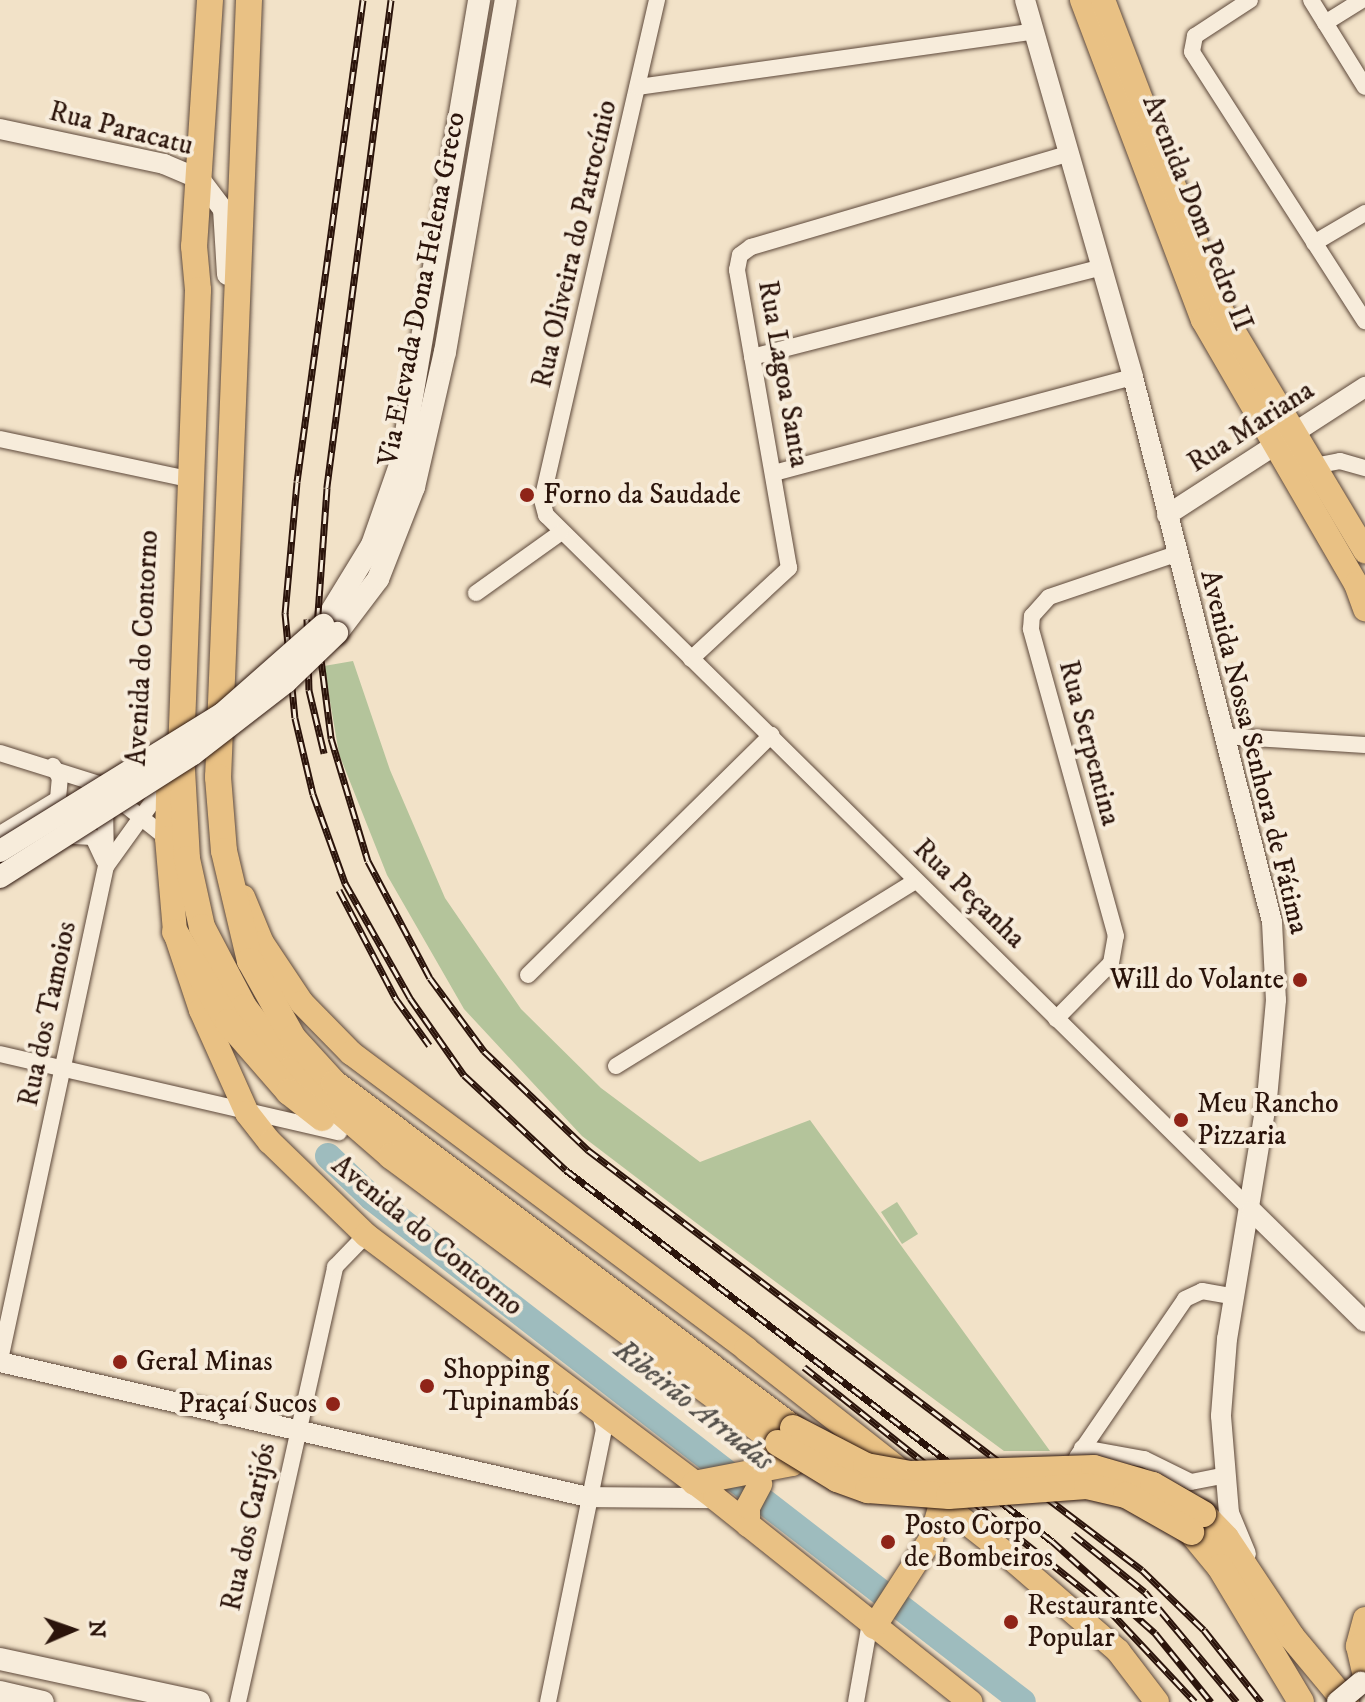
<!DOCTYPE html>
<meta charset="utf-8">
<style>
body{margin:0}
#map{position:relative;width:1365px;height:1702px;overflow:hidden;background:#f2e2c8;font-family:"IM FELL DW Pica",serif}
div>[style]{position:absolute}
.green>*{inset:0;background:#b4c49b}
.river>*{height:26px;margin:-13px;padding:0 13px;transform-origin:13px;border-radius:13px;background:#9ebcbe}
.roads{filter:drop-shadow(0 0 2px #5d483a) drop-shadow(0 0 2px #5d483a)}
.minor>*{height:16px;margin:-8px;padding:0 8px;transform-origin:8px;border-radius:8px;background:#f7ecdb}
.tertiary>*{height:20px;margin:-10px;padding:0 10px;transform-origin:10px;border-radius:10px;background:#f7ecdb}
.secondary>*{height:22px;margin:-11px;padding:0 11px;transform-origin:11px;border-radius:11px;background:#f7ecdb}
.primary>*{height:24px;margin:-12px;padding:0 12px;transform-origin:12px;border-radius:12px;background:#e9c184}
.trunk>*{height:26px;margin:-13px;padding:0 13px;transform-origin:13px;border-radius:13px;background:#e9c184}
.rail>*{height:7px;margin-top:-3.5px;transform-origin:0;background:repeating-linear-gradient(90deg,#f7ecdb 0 12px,#2b140b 0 24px);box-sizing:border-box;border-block:2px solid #2b140b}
.bridges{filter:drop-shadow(0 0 2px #2b140b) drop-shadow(0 0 2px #2b140b)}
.secondary-bridge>*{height:22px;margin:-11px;padding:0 11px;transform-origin:11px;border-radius:11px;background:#f7ecdb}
.trunk-bridge>*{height:26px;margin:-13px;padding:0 13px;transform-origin:13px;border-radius:13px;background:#e9c184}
.dots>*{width:22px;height:22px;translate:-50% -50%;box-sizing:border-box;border:4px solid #f7ecdb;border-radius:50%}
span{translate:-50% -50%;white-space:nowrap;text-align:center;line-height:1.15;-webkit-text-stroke:8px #f7ecdb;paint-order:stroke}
.street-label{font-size:28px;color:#2b140b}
.poi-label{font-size:28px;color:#2b140b}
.left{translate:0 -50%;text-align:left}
.right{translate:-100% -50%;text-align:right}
.water-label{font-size:30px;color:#534f4a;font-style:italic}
.north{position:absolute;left:32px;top:1590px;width:80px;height:80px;-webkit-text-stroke:6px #f7ecdb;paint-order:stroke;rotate:88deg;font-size:22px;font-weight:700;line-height:32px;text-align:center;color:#2b140b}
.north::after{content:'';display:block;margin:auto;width:28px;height:36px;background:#2b140b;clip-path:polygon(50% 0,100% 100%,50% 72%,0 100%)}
</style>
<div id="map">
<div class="green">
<i style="clip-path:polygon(353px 661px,390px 770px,445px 898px,521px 1009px,601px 1088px,700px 1162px,810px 1120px,1050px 1451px,1004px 1451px,695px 1222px,582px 1136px,464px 1009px,387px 875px,339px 754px,324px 666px)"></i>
<i style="clip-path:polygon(897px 1202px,918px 1234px,902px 1244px,881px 1212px)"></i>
</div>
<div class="river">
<i style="left:328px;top:1156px;width:61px;rotate:43.7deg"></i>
<i style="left:372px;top:1198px;width:823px;rotate:37.75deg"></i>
</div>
<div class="roads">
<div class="minor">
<i style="left:657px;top:0;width:513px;rotate:102.95deg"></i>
<i style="left:542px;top:500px;width:16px;rotate:75deg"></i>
<i style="left:546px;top:515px;width:991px;rotate:44.59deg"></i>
<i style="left:1250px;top:0;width:66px;rotate:146.8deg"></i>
<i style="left:1195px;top:36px;width:16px;rotate:101deg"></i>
<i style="left:1192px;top:52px;width:320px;rotate:57.3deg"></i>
<i style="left:1311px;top:0;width:102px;rotate:58.2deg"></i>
<i style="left:1325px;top:23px;width:44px;rotate:-31.9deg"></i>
<i style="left:638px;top:87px;width:400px;rotate:-8deg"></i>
<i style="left:1314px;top:243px;width:59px;rotate:-30.5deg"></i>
<i style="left:752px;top:357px;width:362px;rotate:-14.4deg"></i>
<i style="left:0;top:439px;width:188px;rotate:12deg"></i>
<i style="left:1314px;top:466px;width:26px;rotate:-11deg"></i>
<i style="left:1340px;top:461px;width:26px;rotate:16deg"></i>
<i style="left:774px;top:473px;width:372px;rotate:-15deg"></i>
<i style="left:476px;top:593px;width:103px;rotate:-35.5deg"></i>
<i style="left:691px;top:659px;width:134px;rotate:-42.9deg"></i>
<i style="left:789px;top:568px;width:303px;rotate:-99.9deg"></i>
<i style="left:737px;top:270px;width:15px;rotate:-79deg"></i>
<i style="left:740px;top:255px;width:14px;rotate:-36deg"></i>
<i style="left:751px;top:247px;width:330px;rotate:-16.4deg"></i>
<i style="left:1223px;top:736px;width:142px;rotate:3.6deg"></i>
<i style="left:0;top:753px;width:104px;rotate:17.4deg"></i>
<i style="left:99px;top:784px;width:87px;rotate:38.5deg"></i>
<i style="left:0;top:834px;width:68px;rotate:-31.1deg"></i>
<i style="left:58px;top:799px;width:21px;rotate:-85deg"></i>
<i style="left:60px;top:778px;width:14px;rotate:-120deg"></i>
<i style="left:74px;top:836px;width:19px;rotate:3deg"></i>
<i style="left:93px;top:837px;width:26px;rotate:65deg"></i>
<i style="left:107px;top:865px;width:105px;rotate:-54.3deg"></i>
<i style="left:528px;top:975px;width:342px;rotate:-44.6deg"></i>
<i style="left:1056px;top:1019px;width:78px;rotate:-45.5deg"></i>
<i style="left:1111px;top:963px;width:27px;rotate:-80deg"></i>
<i style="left:1116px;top:936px;width:319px;rotate:-105.5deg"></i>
<i style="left:1031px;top:629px;width:13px;rotate:-86deg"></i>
<i style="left:1032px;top:616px;width:25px;rotate:-48deg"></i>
<i style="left:1049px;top:597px;width:134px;rotate:-18.7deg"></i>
<i style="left:0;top:1054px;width:348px;rotate:13deg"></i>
<i style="left:616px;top:1066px;width:352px;rotate:-31.7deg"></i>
<i style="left:0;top:1360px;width:505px;rotate:-77.89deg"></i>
<i style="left:106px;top:866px;width:65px;rotate:-90.9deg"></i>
<i style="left:1082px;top:1448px;width:63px;rotate:10.1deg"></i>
<i style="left:1144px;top:1459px;width:52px;rotate:26.1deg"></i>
<i style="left:1191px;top:1482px;width:33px;rotate:-11deg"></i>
<i style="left:1077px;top:1457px;width:191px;rotate:-55.6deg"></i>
<i style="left:1185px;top:1299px;width:19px;rotate:-25deg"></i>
<i style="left:1202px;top:1291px;width:34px;rotate:10deg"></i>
<i style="left:238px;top:1702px;width:446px;rotate:-77.4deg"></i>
<i style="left:335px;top:1267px;width:45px;rotate:-45.9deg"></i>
<i style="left:548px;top:1702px;width:278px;rotate:-78.4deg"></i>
<i style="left:604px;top:1430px;width:16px;rotate:-104deg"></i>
<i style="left:856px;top:1702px;width:80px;rotate:-80deg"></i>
</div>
<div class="tertiary">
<i style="left:1025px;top:0;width:392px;rotate:74deg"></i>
<i style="left:1133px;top:377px;width:562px;rotate:75.69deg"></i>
<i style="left:1272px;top:922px;width:78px;rotate:87.1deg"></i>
<i style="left:1276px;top:1000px;width:98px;rotate:95.2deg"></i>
<i style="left:1267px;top:1098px;width:244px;rotate:99.4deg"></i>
<i style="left:1227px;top:1339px;width:77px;rotate:94.5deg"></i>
<i style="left:1221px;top:1416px;width:97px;rotate:85.3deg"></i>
<i style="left:1229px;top:1513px;width:44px;rotate:67.5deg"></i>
<i style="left:0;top:129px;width:168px;rotate:12deg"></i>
<i style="left:164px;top:164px;width:39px;rotate:23deg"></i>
<i style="left:200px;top:179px;width:38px;rotate:53deg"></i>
<i style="left:223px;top:209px;width:66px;rotate:86.5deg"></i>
<i style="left:1167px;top:515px;width:236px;rotate:-32.9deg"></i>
<i style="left:1252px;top:1211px;width:158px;rotate:44.5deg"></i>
<i style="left:0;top:1362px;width:603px;rotate:12.93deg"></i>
<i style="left:588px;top:1497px;width:127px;rotate:0.5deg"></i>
</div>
<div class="secondary">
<i style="left:323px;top:625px;width:94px;rotate:-58.5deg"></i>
<i style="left:372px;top:545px;width:88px;rotate:-70.7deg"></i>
<i style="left:401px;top:462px;width:469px;rotate:-80.4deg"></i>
<i style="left:337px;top:633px;width:68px;rotate:-52.8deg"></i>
<i style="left:378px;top:579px;width:99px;rotate:-68.6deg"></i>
<i style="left:414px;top:487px;width:139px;rotate:-77.1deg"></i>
<i style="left:445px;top:352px;width:357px;rotate:-80.2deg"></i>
<i style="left:0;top:1659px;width:204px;rotate:12.2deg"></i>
<i style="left:0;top:1692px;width:44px;rotate:13.1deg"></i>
</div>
<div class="primary">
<i style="left:1082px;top:0;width:342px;rotate:69.3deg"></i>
<i style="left:1203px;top:320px;width:305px;rotate:59.9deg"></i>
<i style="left:1356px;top:584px;width:27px;rotate:70deg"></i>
<i style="left:1103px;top:0;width:334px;rotate:69.1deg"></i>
<i style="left:1222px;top:312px;width:279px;rotate:59.1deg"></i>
<i style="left:169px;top:753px;width:85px;rotate:91.3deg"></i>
<i style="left:167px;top:838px;width:94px;rotate:85.1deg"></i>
<i style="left:175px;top:932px;width:82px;rotate:71.6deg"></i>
<i style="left:201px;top:1010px;width:113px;rotate:65.9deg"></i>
<i style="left:247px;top:1113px;width:37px;rotate:52deg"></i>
<i style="left:270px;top:1142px;width:134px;rotate:44.1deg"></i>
<i style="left:366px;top:1235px;width:437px;rotate:37deg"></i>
<i style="left:715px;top:1498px;width:327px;rotate:38.6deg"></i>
<i style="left:243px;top:897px;width:50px;rotate:67.6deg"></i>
<i style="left:262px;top:943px;width:72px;rotate:56.3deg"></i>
<i style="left:302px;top:1003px;width:70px;rotate:45.6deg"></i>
<i style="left:351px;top:1053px;width:494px;rotate:36.8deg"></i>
<i style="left:746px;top:1349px;width:330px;rotate:38.2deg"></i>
<i style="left:1005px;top:1553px;width:150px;rotate:40.9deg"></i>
<i style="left:1118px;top:1651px;width:64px;rotate:52.6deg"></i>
<i style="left:694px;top:1483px;width:100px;rotate:-11deg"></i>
<i style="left:792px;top:1464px;width:30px;rotate:-57deg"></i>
<i style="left:748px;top:1525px;width:18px;rotate:-90deg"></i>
<i style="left:748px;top:1507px;width:26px;rotate:-62deg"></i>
<i style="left:1365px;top:1619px;width:28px;rotate:105deg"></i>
<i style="left:1358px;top:1646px;width:31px;rotate:77deg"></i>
<i style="left:874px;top:1627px;width:105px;rotate:-57.1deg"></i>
<i style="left:931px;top:1539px;width:37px;rotate:-74deg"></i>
</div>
<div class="trunk">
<i style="left:210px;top:0;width:247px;rotate:93.7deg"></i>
<i style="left:194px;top:246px;width:44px;rotate:84.8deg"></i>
<i style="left:198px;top:290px;width:462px;rotate:92.1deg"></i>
<i style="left:181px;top:752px;width:107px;rotate:86.8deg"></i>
<i style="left:187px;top:859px;width:70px;rotate:77.6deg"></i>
<i style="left:202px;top:927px;width:90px;rotate:62.3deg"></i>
<i style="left:244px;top:1007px;width:78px;rotate:52.8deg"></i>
<i style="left:291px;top:1069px;width:133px;rotate:41deg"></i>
<i style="left:391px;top:1156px;width:482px;rotate:36.6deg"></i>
<i style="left:249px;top:0;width:778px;rotate:92.28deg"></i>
<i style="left:218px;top:777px;width:74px;rotate:85.4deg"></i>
<i style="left:224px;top:851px;width:113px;rotate:76.7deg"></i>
<i style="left:250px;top:961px;width:88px;rotate:60.8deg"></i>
<i style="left:293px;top:1038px;width:61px;rotate:47.7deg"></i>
<i style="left:334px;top:1083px;width:574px;rotate:36.93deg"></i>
<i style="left:175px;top:932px;width:104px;rotate:59.5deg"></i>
<i style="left:228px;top:1022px;width:93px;rotate:48.9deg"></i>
<i style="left:289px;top:1092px;width:42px;rotate:38.2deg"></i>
<i style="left:1203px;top:1514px;width:33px;rotate:46deg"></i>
<i style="left:1226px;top:1538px;width:118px;rotate:56.4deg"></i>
<i style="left:1291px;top:1636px;width:86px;rotate:50.2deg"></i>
<i style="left:1191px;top:1532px;width:45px;rotate:50.4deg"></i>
<i style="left:1220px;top:1567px;width:157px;rotate:59deg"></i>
</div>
</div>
<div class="rail">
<i style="left:363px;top:0;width:486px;rotate:97.8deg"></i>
<i style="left:297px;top:482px;width:132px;rotate:95.2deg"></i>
<i style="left:285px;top:613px;width:105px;rotate:84.6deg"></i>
<i style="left:295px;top:718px;width:78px;rotate:76.7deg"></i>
<i style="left:313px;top:794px;width:95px;rotate:70.2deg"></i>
<i style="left:345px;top:883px;width:132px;rotate:60.5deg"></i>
<i style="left:410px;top:998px;width:94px;rotate:55deg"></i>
<i style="left:464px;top:1075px;width:139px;rotate:43deg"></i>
<i style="left:566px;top:1170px;width:611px;rotate:37.36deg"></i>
<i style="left:1052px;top:1541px;width:138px;rotate:41.8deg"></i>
<i style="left:1155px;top:1633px;width:89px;rotate:50.9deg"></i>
<i style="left:391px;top:0;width:492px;rotate:97.5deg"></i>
<i style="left:327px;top:488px;width:140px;rotate:94.1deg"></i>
<i style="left:317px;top:628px;width:111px;rotate:82.7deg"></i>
<i style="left:331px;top:738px;width:128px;rotate:73.3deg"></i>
<i style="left:368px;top:861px;width:132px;rotate:62.1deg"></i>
<i style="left:430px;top:978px;width:91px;rotate:53.5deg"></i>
<i style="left:484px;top:1051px;width:144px;rotate:43.6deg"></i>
<i style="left:588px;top:1150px;width:695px;rotate:37.17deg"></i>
<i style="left:1142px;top:1570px;width:86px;rotate:44.1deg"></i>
<i style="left:1204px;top:1630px;width:92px;rotate:51.6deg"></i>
<i style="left:307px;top:619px;width:71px;rotate:88.4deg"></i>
<i style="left:309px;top:690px;width:65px;rotate:76.6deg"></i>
<i style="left:339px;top:890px;width:123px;rotate:62.4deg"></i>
<i style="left:396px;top:999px;width:57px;rotate:54.3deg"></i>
<i style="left:804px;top:1367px;width:389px;rotate:38.5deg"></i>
<i style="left:1108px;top:1609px;width:127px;rotate:46.9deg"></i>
<i style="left:1073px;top:1534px;width:92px;rotate:38.9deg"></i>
<i style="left:1145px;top:1592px;width:143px;rotate:50.1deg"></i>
</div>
<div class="bridges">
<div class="secondary-bridge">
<i style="left:0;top:851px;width:261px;rotate:-31.7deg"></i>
<i style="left:222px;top:714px;width:135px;rotate:-41.4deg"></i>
<i style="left:0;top:877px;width:229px;rotate:-32.5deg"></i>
<i style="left:193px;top:754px;width:118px;rotate:-37.7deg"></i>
<i style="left:286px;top:682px;width:71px;rotate:-43.9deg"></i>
<i style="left:1338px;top:1702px;width:30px;rotate:-40deg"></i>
</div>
<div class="trunk-bridge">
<i style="left:793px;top:1428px;width:82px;rotate:27.5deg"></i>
<i style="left:866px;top:1466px;width:45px;rotate:10.3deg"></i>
<i style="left:910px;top:1474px;width:184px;rotate:-1.9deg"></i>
<i style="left:1094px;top:1468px;width:61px;rotate:16.1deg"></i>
<i style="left:1153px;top:1485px;width:58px;rotate:30.1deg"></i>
<i style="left:778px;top:1443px;width:69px;rotate:31.4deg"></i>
<i style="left:837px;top:1479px;width:33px;rotate:20deg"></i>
<i style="left:868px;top:1490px;width:81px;rotate:4.2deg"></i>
<i style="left:949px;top:1496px;width:138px;rotate:-4.1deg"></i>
<i style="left:1087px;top:1486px;width:40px;rotate:13deg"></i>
<i style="left:1126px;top:1495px;width:75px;rotate:29.6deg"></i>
</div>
</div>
<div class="dots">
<i style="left:527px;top:495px;background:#8f2418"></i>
<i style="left:1300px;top:980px;background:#8f2418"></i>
<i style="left:1181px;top:1120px;background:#8f2418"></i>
<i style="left:120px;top:1362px;background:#8f2418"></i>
<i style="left:427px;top:1386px;background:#8f2418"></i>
<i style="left:333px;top:1404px;background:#8f2418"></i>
<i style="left:888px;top:1542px;background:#8f2418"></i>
<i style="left:1011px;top:1622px;background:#8f2418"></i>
</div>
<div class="street-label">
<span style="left:121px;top:129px;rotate:14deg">Rua Paracatu</span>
<span style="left:1197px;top:213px;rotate:68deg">Avenida Dom Pedro II</span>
<span style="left:575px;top:244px;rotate:-77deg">Rua Oliveira do Patrocínio</span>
<span style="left:422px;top:289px;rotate:-79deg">Via Elevada Dona Helena Greco</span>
<span style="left:783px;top:374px;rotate:80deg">Rua Lagoa Santa</span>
<span style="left:1251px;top:427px;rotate:-33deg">Rua Mariana</span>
<span style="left:143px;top:648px;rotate:-87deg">Avenida do Contorno</span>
<span style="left:1089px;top:743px;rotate:75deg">Rua Serpentina</span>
<span style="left:1254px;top:752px;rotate:76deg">Avenida Nossa Senhora de Fátima</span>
<span style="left:969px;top:894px;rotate:44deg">Rua Peçanha</span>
<span style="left:48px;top:1014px;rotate:-78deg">Rua dos Tamoios</span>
<span style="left:427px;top:1236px;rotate:39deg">Avenida do Contorno</span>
<span style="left:249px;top:1527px;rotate:-78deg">Rua dos Carijós</span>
</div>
<div class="poi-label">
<span class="left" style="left:543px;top:495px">Forno da Saudade</span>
<span class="right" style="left:1284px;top:980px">Will do Volante</span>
<span class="left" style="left:1197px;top:1120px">Meu Rancho<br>Pizzaria</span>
<span class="left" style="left:136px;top:1362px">Geral Minas</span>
<span class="left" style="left:443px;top:1386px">Shopping<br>Tupinambás</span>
<span class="right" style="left:317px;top:1404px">Praçaí Sucos</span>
<span class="left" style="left:904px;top:1542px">Posto Corpo<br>de Bombeiros</span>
<span class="left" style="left:1027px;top:1622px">Restaurante<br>Popular</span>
</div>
<div class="water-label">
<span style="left:693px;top:1406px;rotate:38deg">Ribeirão Arrudas</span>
</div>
<div class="north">N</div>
</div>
